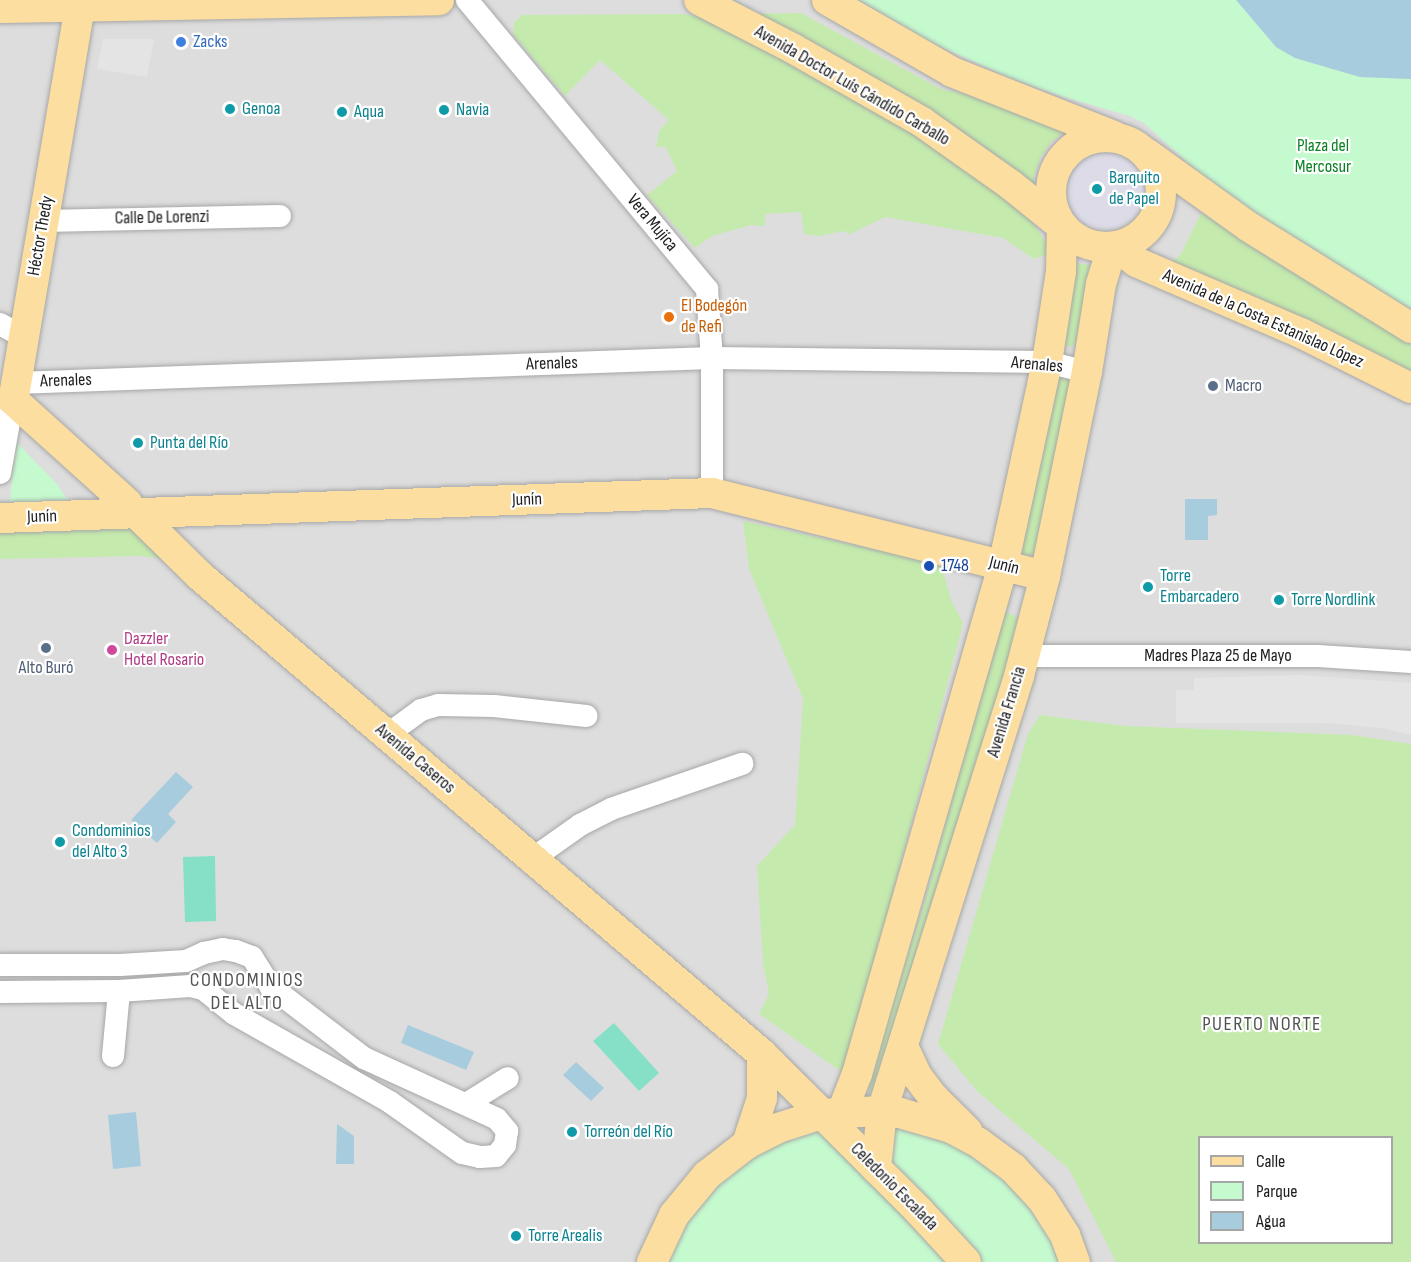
<!DOCTYPE html>
<meta charset="utf-8">
<style>
body{margin:0}
#map{position:relative;width:1411px;height:1262px;overflow:hidden;background:#f1efe7;font-family:"Sofia Sans Condensed",sans-serif}
div>[style]{position:absolute}
.residential>*{inset:0;background:#dedddd}
.grass>*{inset:0;background:#c4ebad}
.park>*{inset:0;background:#c5facf}
.pitch>*{inset:0;background:#85e0c7}
.parking>*{inset:0;background:#e4e4e4}
.plaza>*{inset:0;background:#dcdbe7}
.round{border-radius:50%}
.water>*{inset:0;background:#a7ccde}
.roads{filter:drop-shadow(0 0 2px #a7a7a7) drop-shadow(0 0 2px #a7a7a7)}
.minor>*{height:22px;margin:-11px;padding:0 11px;transform-origin:11px;border-radius:11px;background:#fff}
.major>*{height:30px;margin:-15px;padding:0 15px;transform-origin:15px;border-radius:15px;background:#fcdfa0}
.major>.ring{margin:-15px;padding:0;box-sizing:content-box;background:none;border:30px solid #fcdfa0;border-radius:50%}
.dots>*{width:16px;height:16px;translate:-50% -50%;box-sizing:border-box;border:3px solid #fff;border-radius:50%}
span{translate:-50% -50%;white-space:nowrap;text-align:center;line-height:1.15;-webkit-text-stroke:4.5px #fff;paint-order:stroke}
.shop-label{font-size:18px;color:#366cbe}
.left{translate:0 -50%;text-align:left}
.street-label{font-size:18px;color:#202020}
.culture-label{font-size:18px;color:#0d838f}
.park-label{font-size:18px;color:#0b8123}
.food-label{font-size:18px;color:#c56008}
.service-label{font-size:18px;color:#4e5e75}
.transit-label{font-size:18px;color:#164399}
.hotel-label{font-size:18px;color:#b23c85}
.neighbourhood-label{font-size:20px;color:#535353;letter-spacing:1.5px}
.legend{position:absolute;left:1198px;top:1136px;width:195px;height:108px;box-sizing:border-box;background:#fff;border:2px solid #a6a6a6;margin:0;padding:8px 10px;list-style:none;font-size:18px;color:#202020}
.legend li{display:flex;align-items:center;gap:12px;height:30px}
.legend b{width:30px;border:2px solid #a6a6a6}
</style>
<div id="map">
<div class="residential">
<i style="clip-path:polygon(evenodd,0 0,1236px 0,1276px 47px,1411px 79px,1411px 1262px,0 1262px,0 0,1200px 1138px,1392px 1138px,1392px 1242px,1200px 1242px,1200px 1138px)"></i>
</div>
<div class="grass">
<i style="clip-path:polygon(801px 13px,941px 89px,978px 97px,1068px 130px,1051px 142px,1040px 158px,1034px 177px,1034px 190px,751px 14px)"></i>
<i style="clip-path:polygon(683px 14px,705px 17px,926px 136px,1025px 211px,1052px 252px,1034px 259px,1003px 238px,885px 217px,850px 234px,844px 231px,819px 236px,804px 234px,801px 212px,765px 214px,765px 226px,751px 225px,712px 236px,695px 248px,647px 195px,677px 171px,665px 146px,656px 148px,659px 131px,669px 120px,600px 60px,565px 96px,513px 34px,514px 23px,522px 15px)"></i>
<i style="clip-path:polygon(1201px 213px,1411px 345px,1411px 373px,1214px 279px,1171px 265px,1182px 252px)"></i>
<i style="clip-path:polygon(1075px 263px,1095px 266px,1077px 344px,1070px 347px,1063px 344px)"></i>
<i style="clip-path:polygon(1061px 376px,1069px 379px,1070px 384px,1038px 547px,1030px 557px,1016px 553px,1054px 377px)"></i>
<i style="clip-path:polygon(138px 515px,185px 561px,140px 556px,0 559px,0 518px)"></i>
<i style="clip-path:polygon(743px 521px,941px 564px,951px 600px,963px 623px,846px 1075px,759px 1014px,769px 994px,763px 964px,757px 866px,795px 825px,803px 699px,749px 569px)"></i>
<i style="clip-path:polygon(1008px 613px,1015px 616px,1019px 625px,1009px 660px,874px 1091px,870px 1091px,866px 1088px,926px 897px,1000px 615px)"></i>
<i style="clip-path:polygon(evenodd,1040px 715px,1125px 726px,1352px 735px,1411px 744px,1411px 1262px,1116px 1262px,1069px 1169px,977px 1091px,938px 1044px,1028px 734px,1040px 715px,1200px 1138px,1392px 1138px,1392px 1242px,1200px 1242px,1200px 1138px)"></i>
</div>
<div class="park">
<i style="clip-path:polygon(859px 0,1236px 0,1276px 47px,1295px 58px,1360px 77px,1411px 79px,1411px 315px,1225px 196px,1144px 123px,1130px 116px,1061px 96px,1010px 78px,926px 40px)"></i>
<i style="clip-path:polygon(16px 442px,57px 484px,70px 504px,10px 502px)"></i>
<i style="clip-path:polygon(842px 1112px,979px 1143px,1075px 1262px,652px 1262px,707px 1175px)"></i>
</div>
<div class="pitch">
<i style="clip-path:polygon(215px 856px,216px 921px,185px 922px,183px 857px)"></i>
<i style="clip-path:polygon(614px 1023px,659px 1073px,639px 1091px,593px 1041px)"></i>
</div>
<div class="parking">
<i style="clip-path:polygon(103px 39px,154px 39px,147px 77px,97px 69px)"></i>
<i style="clip-path:polygon(1301px 675px,1411px 683px,1411px 735px,1383px 728px,1325px 723px,1176px 723px,1176px 690px,1194px 690px,1194px 678px)"></i>
</div>
<div class="plaza">
<i class="round" style="left:1062px;top:147px;width:82px;height:82px"></i>
</div>
<div class="water">
<i style="clip-path:polygon(1236px 0,1411px 0,1411px 79px,1360px 77px,1295px 58px,1276px 47px)"></i>
<i style="clip-path:polygon(1185px 499px,1217px 499px,1217px 515px,1208px 516px,1208px 540px,1185px 540px)"></i>
<i style="clip-path:polygon(176px 772px,193px 787px,168px 814px,176px 822px,157px 843px,131px 820px)"></i>
<i style="clip-path:polygon(408px 1025px,474px 1052px,466px 1070px,401px 1043px)"></i>
<i style="clip-path:polygon(576px 1062px,604px 1088px,591px 1101px,563px 1075px)"></i>
<i style="clip-path:polygon(136px 1112px,141px 1166px,113px 1169px,108px 1115px)"></i>
<i style="clip-path:polygon(337px 1124px,354px 1136px,354px 1164px,336px 1164px)"></i>
</div>
<div class="roads">
<div class="minor">
<i style="left:467px;top:0;width:376px;rotate:50.3deg"></i>
<i style="left:707px;top:289px;width:69px;rotate:85.9deg"></i>
<i style="left:712px;top:358px;width:135px;rotate:90deg"></i>
<i style="left:43px;top:221px;width:237px;rotate:-1.2deg"></i>
<i style="left:0;top:324px;width:26px;rotate:29deg"></i>
<i style="left:16px;top:383px;width:696px;rotate:-2.06deg"></i>
<i style="left:712px;top:358px;width:335px;rotate:0.7deg"></i>
<i style="left:1047px;top:362px;width:41px;rotate:14deg"></i>
<i style="left:0;top:473px;width:74px;rotate:-79.9deg"></i>
<i style="left:1024px;top:656px;width:294px"></i>
<i style="left:1318px;top:656px;width:93px;rotate:3.7deg"></i>
<i style="left:387px;top:735px;width:42px;rotate:-36.3deg"></i>
<i style="left:421px;top:710px;width:18px;rotate:-16deg"></i>
<i style="left:438px;top:705px;width:56px;rotate:1deg"></i>
<i style="left:494px;top:706px;width:93px;rotate:6.2deg"></i>
<i style="left:532px;top:859px;width:59px;rotate:-35.3deg"></i>
<i style="left:580px;top:825px;width:35px;rotate:-27deg"></i>
<i style="left:611px;top:809px;width:139px;rotate:-19deg"></i>
<i style="left:0;top:965px;width:120px"></i>
<i style="left:120px;top:965px;width:66px;rotate:-3.5deg"></i>
<i style="left:186px;top:961px;width:20px;rotate:-24deg"></i>
<i style="left:204px;top:953px;width:19px;rotate:-12deg"></i>
<i style="left:223px;top:949px;width:13px;rotate:9deg"></i>
<i style="left:236px;top:951px;width:17px;rotate:21deg"></i>
<i style="left:252px;top:957px;width:36px;rotate:58deg"></i>
<i style="left:271px;top:987px;width:117px;rotate:37.4deg"></i>
<i style="left:364px;top:1058px;width:146px;rotate:24.6deg"></i>
<i style="left:497px;top:1119px;width:16px;rotate:50deg"></i>
<i style="left:507px;top:1131px;width:14px;rotate:98deg"></i>
<i style="left:505px;top:1145px;width:14px;rotate:129deg"></i>
<i style="left:496px;top:1156px;width:16px;rotate:176deg"></i>
<i style="left:480px;top:1157px;width:18px;rotate:-167deg"></i>
<i style="left:462px;top:1153px;width:88px;rotate:-144.7deg"></i>
<i style="left:390px;top:1102px;width:180px;rotate:-150.5deg"></i>
<i style="left:233px;top:1013px;width:38px;rotate:-141deg"></i>
<i style="left:203px;top:989px;width:13px;rotate:-167deg"></i>
<i style="left:190px;top:986px;width:71px;rotate:176deg"></i>
<i style="left:119px;top:991px;width:119px;rotate:179.5deg"></i>
<i style="left:113px;top:1056px;width:65px;rotate:-84.7deg"></i>
<i style="left:466px;top:1104px;width:49px;rotate:-31.8deg"></i>
</div>
<div class="major">
<i style="left:81px;top:0;width:406px;rotate:99.6deg"></i>
<i style="left:13px;top:400px;width:154px;rotate:42.1deg"></i>
<i style="left:699px;top:0;width:105px;rotate:27.3deg"></i>
<i style="left:792px;top:48px;width:150px;rotate:29.6deg"></i>
<i style="left:922px;top:122px;width:109px;rotate:35.3deg"></i>
<i style="left:1011px;top:185px;width:60px;rotate:39deg"></i>
<i style="left:827px;top:0;width:144px;rotate:29.9deg"></i>
<i style="left:952px;top:72px;width:174px;rotate:21.6deg"></i>
<i style="left:0;top:8px;width:439px;rotate:-1deg"></i>
<i class="ring" style="left:1051px;top:137px;width:80px;height:80px"></i>
<i style="left:1146px;top:153px;width:127px;rotate:35.7deg"></i>
<i style="left:1249px;top:227px;width:191px;rotate:31.9deg"></i>
<i style="left:1117px;top:247px;width:24px;rotate:38deg"></i>
<i style="left:1136px;top:262px;width:180px;rotate:23.3deg"></i>
<i style="left:1301px;top:333px;width:123px;rotate:26.6deg"></i>
<i style="left:138px;top:515px;width:87px;rotate:44.5deg"></i>
<i style="left:200px;top:576px;width:738px;rotate:40.38deg"></i>
<i style="left:762px;top:1054px;width:222px;rotate:45deg"></i>
<i style="left:919px;top:1211px;width:69px;rotate:47.3deg"></i>
<i style="left:0;top:518px;width:712px;rotate:-2.01deg"></i>
<i style="left:712px;top:493px;width:343px;rotate:14deg"></i>
<i style="left:903px;top:1046px;width:33px;rotate:65deg"></i>
<i style="left:917px;top:1076px;width:26px;rotate:53deg"></i>
<i style="left:933px;top:1097px;width:49px;rotate:45deg"></i>
<i style="left:842px;top:1112px;width:41px;rotate:-68.5deg"></i>
<i style="left:857px;top:1074px;width:529px;rotate:-73.97deg"></i>
<i style="left:1003px;top:566px;width:209px;rotate:-77.8deg"></i>
<i style="left:1047px;top:362px;width:91px;rotate:-81.2deg"></i>
<i style="left:1061px;top:272px;width:44px;rotate:-88.7deg"></i>
<i style="left:747px;top:1144px;width:48px;rotate:-71.9deg"></i>
<i style="left:762px;top:1098px;width:44px;rotate:-90deg"></i>
<i style="left:876px;top:1168px;width:57px;rotate:-84deg"></i>
<i style="left:882px;top:1111px;width:456px;rotate:-72.5deg"></i>
<i style="left:1019px;top:676px;width:103px;rotate:-75.4deg"></i>
<i style="left:1045px;top:576px;width:208px;rotate:-78.4deg"></i>
<i style="left:1087px;top:372px;width:89px;rotate:-81deg"></i>
<i style="left:1101px;top:284px;width:38px;rotate:-73deg"></i>
<i style="left:652px;top:1262px;width:52px;rotate:-64.9deg"></i>
<i style="left:674px;top:1215px;width:52px;rotate:-50.5deg"></i>
<i style="left:707px;top:1175px;width:51px;rotate:-37.8deg"></i>
<i style="left:747px;top:1144px;width:35px;rotate:-27deg"></i>
<i style="left:778px;top:1128px;width:46px;rotate:-17.7deg"></i>
<i style="left:822px;top:1114px;width:60px;rotate:-2.9deg"></i>
<i style="left:882px;top:1111px;width:18px;rotate:6deg"></i>
<i style="left:900px;top:1113px;width:53px;rotate:16.4deg"></i>
<i style="left:951px;top:1128px;width:32px;rotate:28deg"></i>
<i style="left:979px;top:1143px;width:42px;rotate:36.3deg"></i>
<i style="left:1013px;top:1168px;width:42px;rotate:46.9deg"></i>
<i style="left:1042px;top:1199px;width:43px;rotate:57.4deg"></i>
<i style="left:1065px;top:1235px;width:29px;rotate:70deg"></i>
</div>
</div>
<div class="dots">
<i style="left:181px;top:42px;background:#3f7fe0"></i>
<i style="left:230px;top:109px;background:#0f9aa8"></i>
<i style="left:444px;top:110px;background:#0f9aa8"></i>
<i style="left:342px;top:112px;background:#0f9aa8"></i>
<i style="left:1097px;top:189px;background:#0f9aa8"></i>
<i style="left:669px;top:317px;background:#e8710a"></i>
<i style="left:1213px;top:386px;background:#5c6f8a"></i>
<i style="left:138px;top:443px;background:#0f9aa8"></i>
<i style="left:929px;top:566px;background:#1a4fb4"></i>
<i style="left:1148px;top:587px;background:#0f9aa8"></i>
<i style="left:1279px;top:600px;background:#0f9aa8"></i>
<i style="left:46px;top:648px;background:#5c6f8a"></i>
<i style="left:112px;top:650px;background:#d1479c"></i>
<i style="left:60px;top:842px;background:#0f9aa8"></i>
<i style="left:572px;top:1132px;background:#0f9aa8"></i>
<i style="left:516px;top:1236px;background:#0f9aa8"></i>
</div>
<div class="shop-label">
<span class="left" style="left:193px;top:42px">Zacks</span>
</div>
<div class="street-label">
<span style="left:852px;top:86px;rotate:30deg">Avenida Doctor Luis Cándido Carballo</span>
<span style="left:162px;top:218px;rotate:-1deg">Calle De Lorenzi</span>
<span style="left:652px;top:223px;rotate:50deg">Vera Mujíca</span>
<span style="left:41px;top:236px;rotate:-80deg">Héctor Thedy</span>
<span style="left:1263px;top:319px;rotate:24deg">Avenida de la Costa Estanislao López</span>
<span style="left:552px;top:364px;rotate:-2deg">Arenales</span>
<span style="left:1037px;top:365px;rotate:5deg">Arenales</span>
<span style="left:66px;top:381px;rotate:-2deg">Arenales</span>
<span style="left:527px;top:500px;rotate:-2deg">Junín</span>
<span style="left:42px;top:517px;rotate:-2deg">Junín</span>
<span style="left:1004px;top:566px;rotate:14deg">Junín</span>
<span style="left:1218px;top:656px">Madres Plaza 25 de Mayo</span>
<span style="left:1007px;top:712px;rotate:-73deg">Avenida Francia</span>
<span style="left:415px;top:759px;rotate:40deg">Avenida Caseros</span>
<span style="left:894px;top:1187px;rotate:45deg">Celedonio Escalada</span>
</div>
<div class="culture-label">
<span class="left" style="left:242px;top:109px">Genoa</span>
<span class="left" style="left:456px;top:110px">Navia</span>
<span class="left" style="left:354px;top:112px">Aqua</span>
<span class="left" style="left:1109px;top:189px">Barquito<br>de Papel</span>
<span class="left" style="left:150px;top:443px">Punta del Río</span>
<span class="left" style="left:1160px;top:587px">Torre<br>Embarcadero</span>
<span class="left" style="left:1291px;top:600px">Torre Nordlink</span>
<span class="left" style="left:72px;top:842px">Condominios<br>del Alto 3</span>
<span class="left" style="left:584px;top:1132px">Torreón del Río</span>
<span class="left" style="left:528px;top:1236px">Torre Arealis</span>
</div>
<div class="park-label">
<span style="left:1323px;top:157px">Plaza del<br>Mercosur</span>
</div>
<div class="food-label">
<span class="left" style="left:681px;top:317px">El Bodegón<br>de Refi</span>
</div>
<div class="service-label">
<span class="left" style="left:1225px;top:386px">Macro</span>
<span style="left:46px;top:668px">Alto Buró</span>
</div>
<div class="transit-label">
<span class="left" style="left:941px;top:566px">1748</span>
</div>
<div class="hotel-label">
<span class="left" style="left:124px;top:650px">Dazzler<br>Hotel Rosario</span>
</div>
<div class="neighbourhood-label">
<span style="left:247px;top:992px">CONDOMINIOS<br>DEL ALTO</span>
<span style="left:1262px;top:1024px">PUERTO NORTE</span>
</div>
<ul class="legend">
<li><b style="height:8px;background:#fcdfa0"></b>Calle</li>
<li><b style="height:16px;background:#c5facf"></b>Parque</li>
<li><b style="height:16px;background:#a7ccde"></b>Agua</li>
</ul>
</div>
